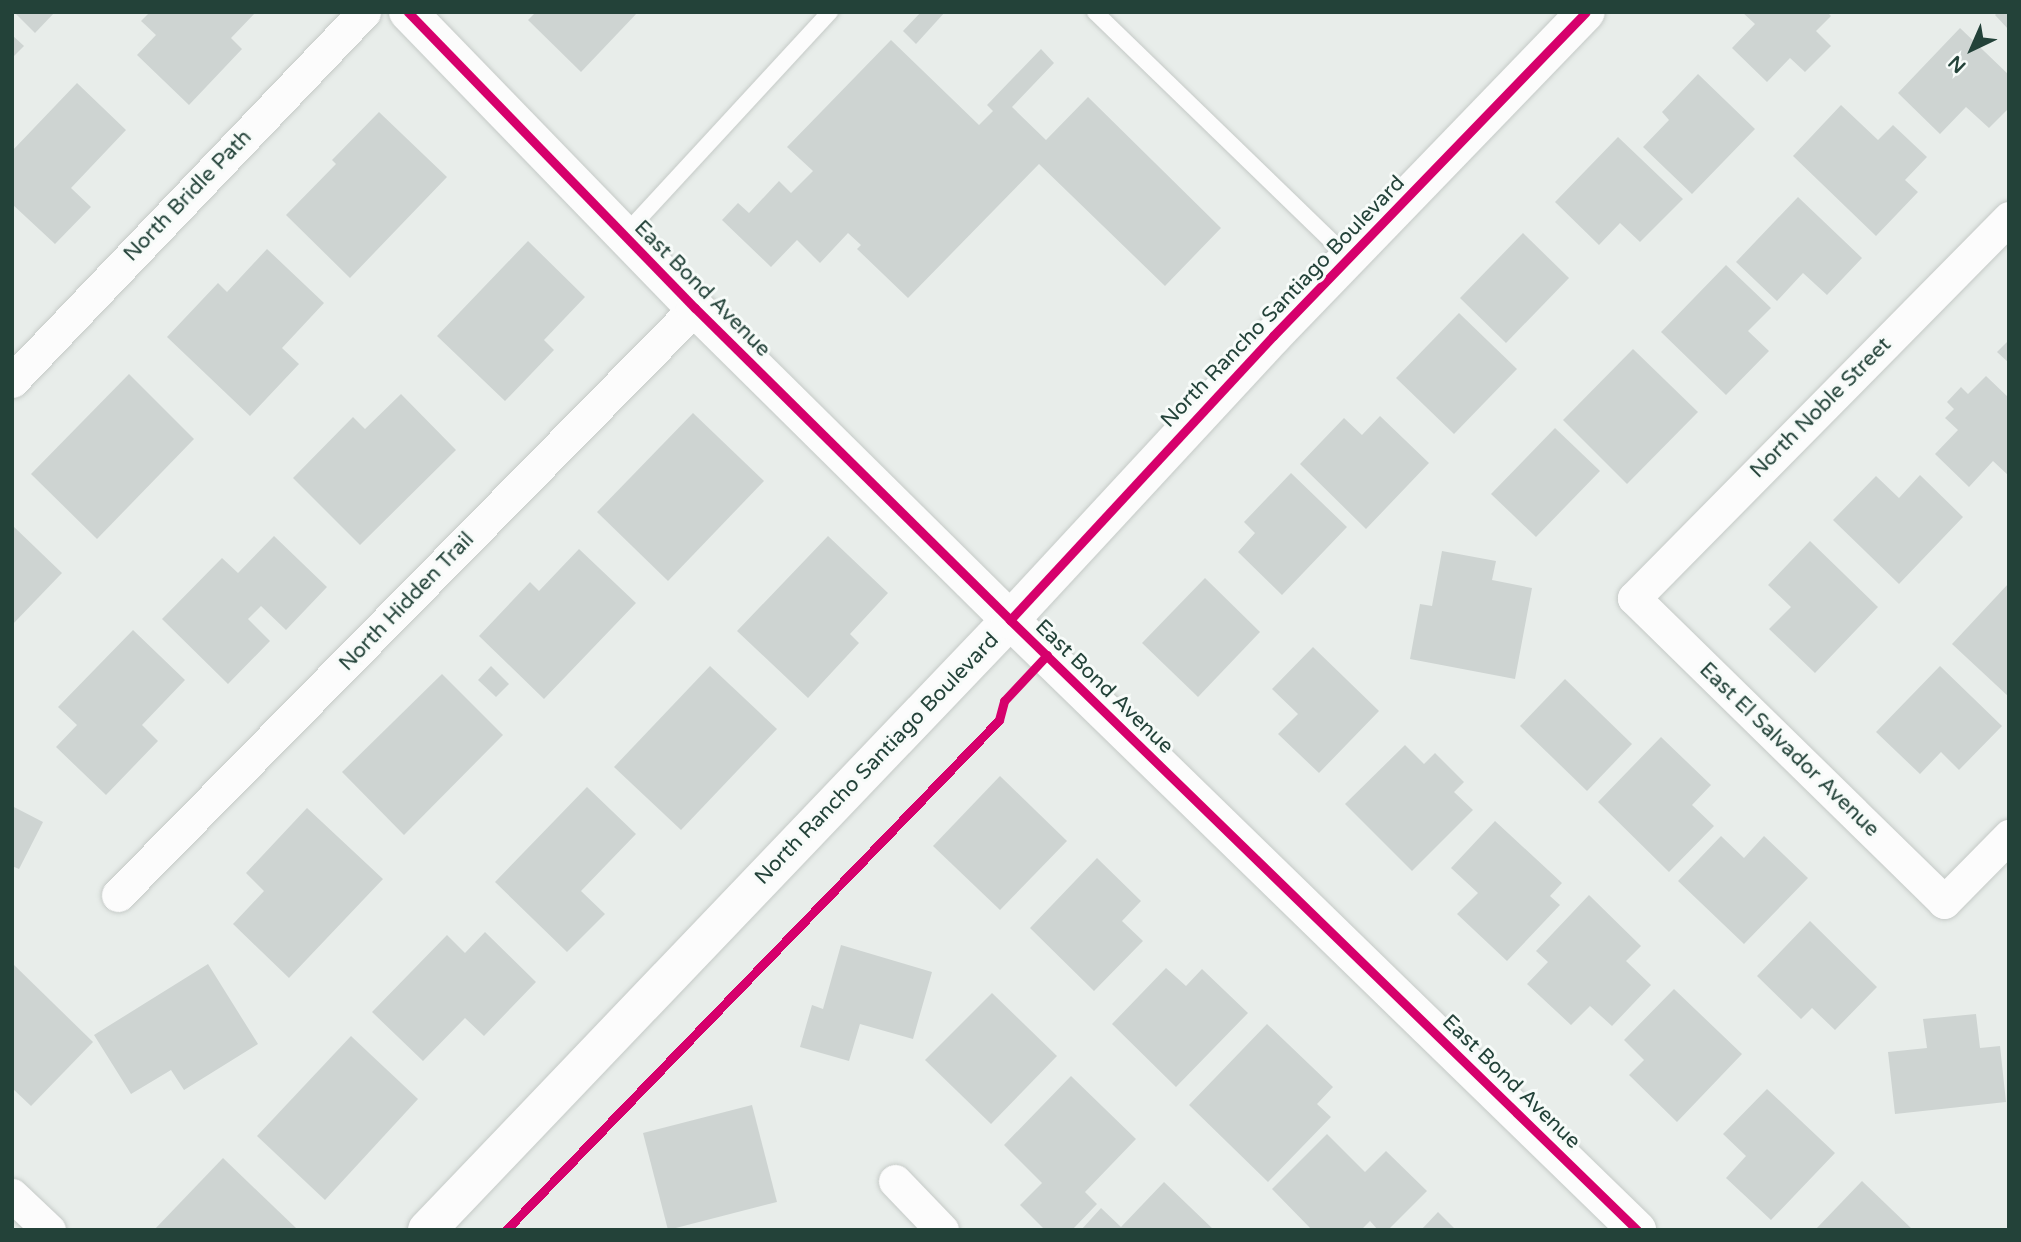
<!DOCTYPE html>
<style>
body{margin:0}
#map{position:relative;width:2021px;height:1242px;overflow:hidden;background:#e8edea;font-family:"Varela Round",sans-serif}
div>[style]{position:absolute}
.building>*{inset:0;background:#ced4d2}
.roads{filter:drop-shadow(0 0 2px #c5cac7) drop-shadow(0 0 2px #c5cac7)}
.lane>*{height:16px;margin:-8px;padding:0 8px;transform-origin:8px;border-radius:8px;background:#fcfcfc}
.street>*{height:33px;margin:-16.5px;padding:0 16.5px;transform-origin:16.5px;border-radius:16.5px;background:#fcfcfc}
.secondary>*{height:38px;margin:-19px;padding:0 19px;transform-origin:19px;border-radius:19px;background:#fcfcfc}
.cycleway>*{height:9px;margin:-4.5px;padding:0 4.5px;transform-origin:4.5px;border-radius:4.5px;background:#d6006c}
span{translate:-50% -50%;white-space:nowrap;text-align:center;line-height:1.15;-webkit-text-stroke:6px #f7fbf9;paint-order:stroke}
.street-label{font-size:21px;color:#234239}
.frame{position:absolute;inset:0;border:14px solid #234239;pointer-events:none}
.north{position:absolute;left:1937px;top:14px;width:70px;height:70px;-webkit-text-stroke:5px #f7fbf9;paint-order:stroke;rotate:224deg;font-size:19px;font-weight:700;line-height:28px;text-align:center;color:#234239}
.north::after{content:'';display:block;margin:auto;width:24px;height:32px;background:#234239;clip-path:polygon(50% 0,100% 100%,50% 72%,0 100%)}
</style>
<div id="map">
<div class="building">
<i style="clip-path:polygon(14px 12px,55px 12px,35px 33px)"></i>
<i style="clip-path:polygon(150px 12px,256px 12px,231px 38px,242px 49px,189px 105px,137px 55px,156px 35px,141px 21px)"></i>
<i style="clip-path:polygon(536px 12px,638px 12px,581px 72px,528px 20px)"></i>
<i style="clip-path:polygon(921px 12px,945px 12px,916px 44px,903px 31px)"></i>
<i style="clip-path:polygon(1742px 12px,1827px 12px,1831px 16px,1816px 31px,1831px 46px,1805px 72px,1790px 58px,1767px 82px,1732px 48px,1755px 24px)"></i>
<i style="clip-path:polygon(1998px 12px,2009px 12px,2009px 30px,1995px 15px)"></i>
<i style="clip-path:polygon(1960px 28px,2009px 75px,2009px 108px,1989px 128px,1966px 107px,1940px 134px,1898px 93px)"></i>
<i style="clip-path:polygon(12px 35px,24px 46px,12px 58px)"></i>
<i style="clip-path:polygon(891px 40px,979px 125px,993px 111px,987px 105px,1041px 49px,1054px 63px,1012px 107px,1046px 140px,1088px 97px,1221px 228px,1165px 286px,1039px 164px,908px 298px,857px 249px,861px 245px,848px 233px,820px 263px,797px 240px,771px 267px,722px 220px,738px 203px,749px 213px,779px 181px,791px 193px,813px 171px,787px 147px)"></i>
<i style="clip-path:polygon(1698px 74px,1755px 129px,1692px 194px,1643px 147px,1669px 120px,1662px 112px)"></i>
<i style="clip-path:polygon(77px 83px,126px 130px,71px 188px,91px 207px,55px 244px,12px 204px,12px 151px)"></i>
<i style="clip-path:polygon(1841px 105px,1878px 140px,1893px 125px,1927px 157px,1905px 180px,1918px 192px,1876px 236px,1793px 156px)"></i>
<i style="clip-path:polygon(379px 112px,447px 177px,350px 278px,286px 215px,336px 164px,332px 160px)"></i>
<i style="clip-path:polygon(1618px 137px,1683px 199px,1640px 242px,1620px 223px,1599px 245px,1555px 202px)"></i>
<i style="clip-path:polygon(1798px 197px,1862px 258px,1827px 295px,1803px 273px,1777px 301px,1736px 262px)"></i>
<i style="clip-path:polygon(1523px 233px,1569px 278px,1506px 343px,1460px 298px)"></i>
<i style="clip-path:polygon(528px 241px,585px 297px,544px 340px,554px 350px,505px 401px,437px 336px)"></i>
<i style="clip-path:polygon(267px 249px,324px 303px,282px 348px,299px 364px,250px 416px,167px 337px,218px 283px,227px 292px)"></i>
<i style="clip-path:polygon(1726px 265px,1771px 308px,1748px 331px,1769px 351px,1726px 395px,1661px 332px)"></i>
<i style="clip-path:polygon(1459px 313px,1517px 369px,1454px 434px,1396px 378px)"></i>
<i style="clip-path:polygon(2009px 340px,2009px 363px,1997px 352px)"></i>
<i style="clip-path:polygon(1633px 349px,1698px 412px,1627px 484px,1563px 420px)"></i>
<i style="clip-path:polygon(129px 374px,194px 439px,97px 539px,31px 474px)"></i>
<i style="clip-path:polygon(1986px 376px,2009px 398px,2009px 476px,1993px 461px,1969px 487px,1935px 454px,1958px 430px,1945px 418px,1954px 409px,1947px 402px,1961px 387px,1968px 394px)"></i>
<i style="clip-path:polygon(401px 394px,456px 450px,360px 545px,293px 478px,353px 417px,365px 429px)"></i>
<i style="clip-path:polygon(693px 413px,764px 481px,668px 581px,597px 512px)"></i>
<i style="clip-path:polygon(1380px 416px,1429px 463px,1366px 529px,1300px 464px,1344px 418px,1362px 435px)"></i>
<i style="clip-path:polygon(1555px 428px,1600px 471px,1536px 537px,1491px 494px)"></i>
<i style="clip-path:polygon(1291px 473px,1347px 527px,1282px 595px,1238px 552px,1255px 533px,1244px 522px)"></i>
<i style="clip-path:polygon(1920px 475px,1963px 517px,1899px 584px,1833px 520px,1876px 476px,1899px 498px)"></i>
<i style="clip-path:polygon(12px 525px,62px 573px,12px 625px)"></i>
<i style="clip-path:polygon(274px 536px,327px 587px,286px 630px,261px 606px,248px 619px,270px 641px,228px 684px,162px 619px,222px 558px,238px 573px)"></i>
<i style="clip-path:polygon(828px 536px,888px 593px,850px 634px,859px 643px,808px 698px,737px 631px)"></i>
<i style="clip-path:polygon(1810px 541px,1878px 607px,1815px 673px,1769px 629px,1791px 607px,1768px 585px)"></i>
<i style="clip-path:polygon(579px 549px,636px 603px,544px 699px,479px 636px,530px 582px,539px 591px)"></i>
<i style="clip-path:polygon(1442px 551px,1496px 561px,1492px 580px,1532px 588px,1515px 679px,1410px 659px,1420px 604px,1432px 606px)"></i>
<i style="clip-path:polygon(1205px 578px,1260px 632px,1198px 697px,1142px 643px)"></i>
<i style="clip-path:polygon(2009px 583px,2009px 697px,1952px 644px)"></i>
<i style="clip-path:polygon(133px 630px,185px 680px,142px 725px,158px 741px,106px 795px,56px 747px,77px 725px,58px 707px)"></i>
<i style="clip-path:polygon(1313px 647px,1379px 711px,1319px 773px,1278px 734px,1298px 714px,1272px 689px)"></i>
<i style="clip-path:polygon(491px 666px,509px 684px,496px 697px,478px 680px)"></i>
<i style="clip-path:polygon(710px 666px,777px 729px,681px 830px,614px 767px)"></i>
<i style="clip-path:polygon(1940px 666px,2002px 726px,1959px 770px,1941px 752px,1920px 774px,1876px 732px)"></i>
<i style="clip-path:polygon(442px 674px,503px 735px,404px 835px,342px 772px)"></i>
<i style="clip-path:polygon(1565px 679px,1632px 744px,1587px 791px,1520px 726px)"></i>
<i style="clip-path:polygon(1661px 737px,1711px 785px,1692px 805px,1714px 826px,1669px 872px,1598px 802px)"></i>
<i style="clip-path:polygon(1405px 745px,1424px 764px,1435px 753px,1464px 782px,1454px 792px,1473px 810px,1412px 871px,1345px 804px)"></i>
<i style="clip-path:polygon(1000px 776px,1067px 841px,1000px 910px,933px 846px)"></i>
<i style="clip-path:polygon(587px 787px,636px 834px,581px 891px,605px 914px,567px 952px,495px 882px)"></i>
<i style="clip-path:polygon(12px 806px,43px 822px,19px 869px,12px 866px)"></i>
<i style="clip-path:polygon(307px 808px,383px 879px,289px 978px,233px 924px,264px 891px,246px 873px)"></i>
<i style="clip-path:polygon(1495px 821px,1562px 883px,1550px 896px,1560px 905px,1507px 961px,1457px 914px,1478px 893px,1451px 868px)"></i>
<i style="clip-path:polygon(1721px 836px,1744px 858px,1764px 836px,1808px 878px,1744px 944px,1678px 881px)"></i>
<i style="clip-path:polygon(1097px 858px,1141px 901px,1122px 921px,1143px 941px,1094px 991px,1030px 928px)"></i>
<i style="clip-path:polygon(1589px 895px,1641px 946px,1626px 961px,1651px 985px,1612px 1026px,1590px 1006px,1571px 1025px,1527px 984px,1548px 962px,1536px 951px)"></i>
<i style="clip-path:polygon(1810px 921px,1877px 987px,1835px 1030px,1812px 1008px,1801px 1019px,1757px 976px)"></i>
<i style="clip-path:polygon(485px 932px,536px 982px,484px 1036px,465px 1018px,423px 1061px,372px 1012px,447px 935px,465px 953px)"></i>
<i style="clip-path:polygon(841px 945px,932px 972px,913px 1039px,860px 1024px,849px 1061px,800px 1047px,812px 1005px,823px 1009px)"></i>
<i style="clip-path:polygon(12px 963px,93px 1042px,31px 1106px,12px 1088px)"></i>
<i style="clip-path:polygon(208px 964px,258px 1044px,184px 1090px,171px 1070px,131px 1094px,94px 1035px)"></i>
<i style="clip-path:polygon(1166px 968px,1186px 986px,1202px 969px,1248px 1013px,1176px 1087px,1112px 1024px)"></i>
<i style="clip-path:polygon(1674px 989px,1742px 1054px,1677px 1122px,1629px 1075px,1644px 1060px,1624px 1040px)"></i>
<i style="clip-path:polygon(992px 993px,1057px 1056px,991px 1124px,925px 1060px)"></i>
<i style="clip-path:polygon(1976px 1014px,1980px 1048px,2000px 1046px,2006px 1102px,1895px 1114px,1888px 1052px,1927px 1048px,1923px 1019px)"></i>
<i style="clip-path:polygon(1267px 1024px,1333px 1087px,1317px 1104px,1331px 1117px,1268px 1182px,1189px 1105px)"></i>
<i style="clip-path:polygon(351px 1036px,418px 1099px,325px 1200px,257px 1136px)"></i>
<i style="clip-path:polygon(1071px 1076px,1136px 1139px,1085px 1192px,1097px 1204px,1072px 1230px,1045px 1230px,1020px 1205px,1042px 1183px,1004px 1145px)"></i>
<i style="clip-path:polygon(1767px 1089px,1835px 1153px,1771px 1220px,1726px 1178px,1746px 1156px,1723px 1134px)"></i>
<i style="clip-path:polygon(752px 1105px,777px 1202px,668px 1230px,643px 1133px)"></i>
<i style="clip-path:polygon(1327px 1134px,1365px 1172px,1386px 1151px,1427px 1191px,1388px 1230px,1378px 1230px,1370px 1221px,1361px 1230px,1312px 1230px,1272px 1189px)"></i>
<i style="clip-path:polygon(223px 1158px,296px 1228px,295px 1230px,154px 1230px)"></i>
<i style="clip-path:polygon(1862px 1181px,1913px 1230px,1815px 1230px)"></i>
<i style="clip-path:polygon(1164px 1182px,1214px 1230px,1081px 1230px,1101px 1208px,1121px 1227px)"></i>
<i style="clip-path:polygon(1438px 1212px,1456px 1230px,1421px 1230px)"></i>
</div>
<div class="roads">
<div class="lane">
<i style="left:1095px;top:12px;width:352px;rotate:44.1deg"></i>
<i style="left:624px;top:235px;width:304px;rotate:-47.3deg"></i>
</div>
<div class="street">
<i style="left:2009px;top:218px;width:534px;rotate:134.62deg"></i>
<i style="left:1634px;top:598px;width:434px;rotate:44.4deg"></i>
<i style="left:1944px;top:902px;width:93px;rotate:-45.4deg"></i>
<i style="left:12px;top:381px;width:510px;rotate:-46.35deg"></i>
<i style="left:118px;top:895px;width:823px;rotate:-45.49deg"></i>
<i style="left:895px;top:1181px;width:68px;rotate:46.2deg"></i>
<i style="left:12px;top:1195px;width:51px;rotate:43.4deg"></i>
</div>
<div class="secondary">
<i style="left:408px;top:12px;width:412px;rotate:45.9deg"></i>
<i style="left:695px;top:308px;width:443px;rotate:44.7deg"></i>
<i style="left:1010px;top:620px;width:875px;rotate:44.21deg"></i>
<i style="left:427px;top:1230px;width:844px;rotate:-46.3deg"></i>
<i style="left:1010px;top:620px;width:387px;rotate:-47.2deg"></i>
<i style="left:1273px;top:336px;width:450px;rotate:-46deg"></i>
</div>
</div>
<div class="cycleway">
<i style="left:408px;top:12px;width:412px;rotate:45.9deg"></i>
<i style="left:695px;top:308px;width:443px;rotate:44.7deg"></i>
<i style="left:1010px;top:620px;width:875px;rotate:44.21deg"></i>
<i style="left:1010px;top:620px;width:387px;rotate:-47.2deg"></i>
<i style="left:1273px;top:336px;width:450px;rotate:-46deg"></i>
<i style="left:506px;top:1230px;width:709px;rotate:-45.97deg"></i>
<i style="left:999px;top:720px;width:20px;rotate:-75deg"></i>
<i style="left:1004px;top:701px;width:63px;rotate:-46.9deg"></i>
</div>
<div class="street-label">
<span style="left:188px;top:196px;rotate:-46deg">North Bridle Path</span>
<span style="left:702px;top:289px;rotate:45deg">East Bond Avenue</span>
<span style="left:1283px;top:302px;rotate:-46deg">North Rancho Santiago Boulevard</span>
<span style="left:1821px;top:408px;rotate:-45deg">North Noble Street</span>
<span style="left:407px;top:602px;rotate:-46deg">North Hidden Trail</span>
<span style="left:1104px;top:687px;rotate:44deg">East Bond Avenue</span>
<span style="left:1789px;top:750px;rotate:44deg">East El Salvador Avenue</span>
<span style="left:877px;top:759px;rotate:-46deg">North Rancho Santiago Boulevard</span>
<span style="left:1511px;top:1082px;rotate:44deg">East Bond Avenue</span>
</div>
<div class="frame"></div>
<div class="north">N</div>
</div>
